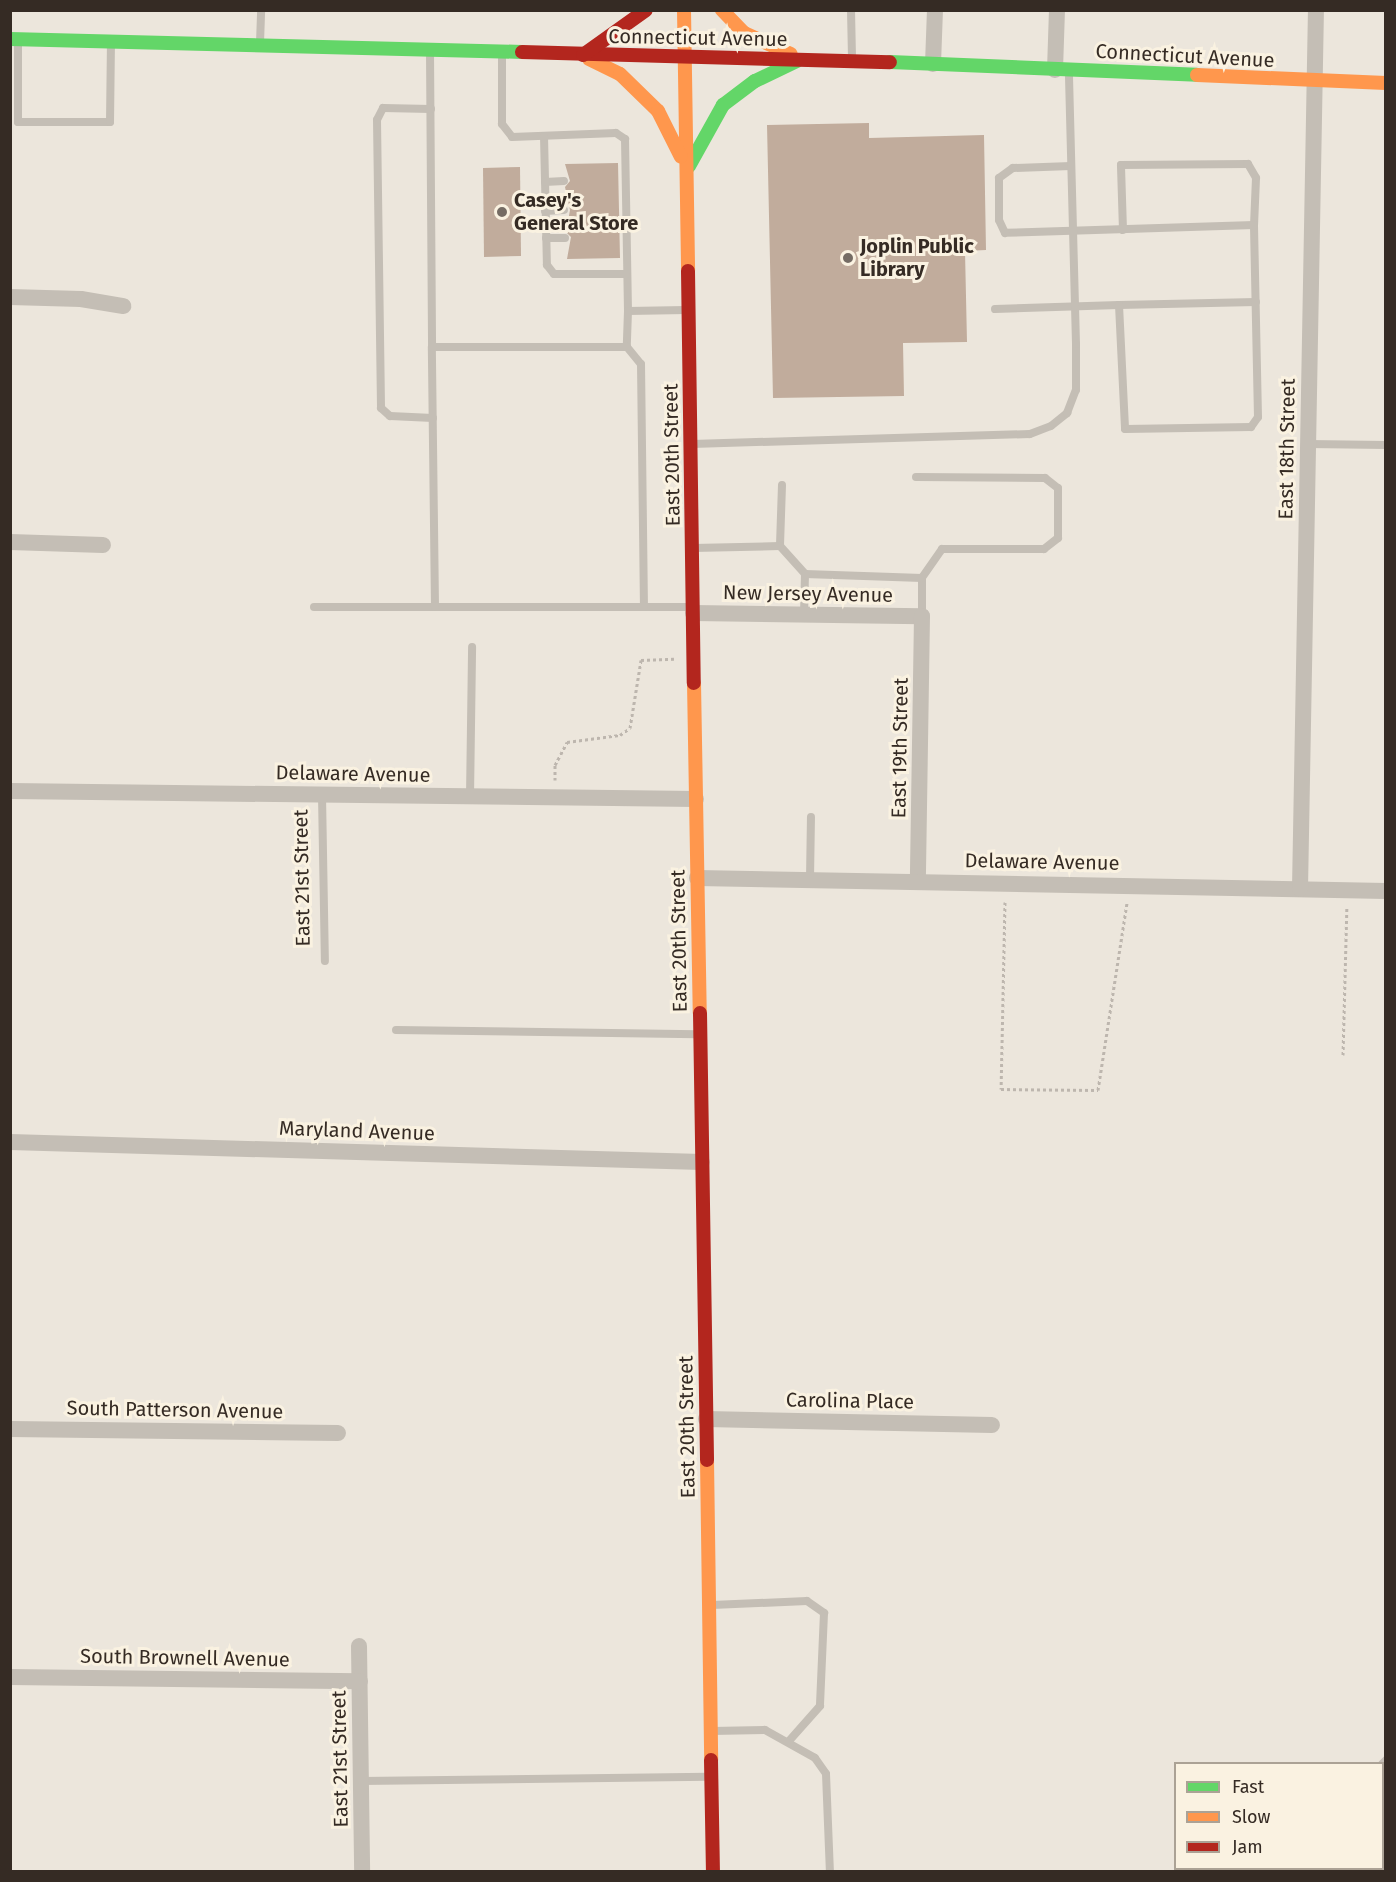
<!DOCTYPE html>
<style>
body{margin:0}
#map{position:relative;width:1396px;height:1882px;overflow:hidden;background:#ece6dc;font-family:"Fira Sans",sans-serif}
div>[style]{position:absolute}
.building>*{inset:0;background:#c1ac9c}
.path>*{height:3px;margin-top:-1.5px;transform-origin:0;background:repeating-linear-gradient(90deg,#bdb6ae 0 3px,transparent 0 6px)}
.lane>*{height:8px;margin:-4px;padding:0 4px;transform-origin:4px;border-radius:4px;background:#c4beb5}
.street>*{height:16px;margin:-8px;padding:0 8px;transform-origin:8px;border-radius:8px;background:#c4beb5}
.fast>*{height:14px;margin:-7px;padding:0 7px;transform-origin:7px;border-radius:7px;background:#63d668}
.slow>*{height:14px;margin:-7px;padding:0 7px;transform-origin:7px;border-radius:7px;background:#ff974d}
.jam>*{height:14px;margin:-7px;padding:0 7px;transform-origin:7px;border-radius:7px;background:#b3261e}
.dots>*{width:16px;height:16px;translate:-50% -50%;box-sizing:border-box;border:3px solid #faf2e1;border-radius:50%}
span{translate:-50% -50%;white-space:nowrap;text-align:center;line-height:1.15;-webkit-text-stroke:6px #faf2e1;paint-order:stroke}
.street-label{font-size:20px;color:#352b24}
.poi-label{font-size:20px;color:#352b24;font-weight:700}
.left{translate:0 -50%;text-align:left}
.frame{position:absolute;inset:0;border:12px solid #352b24;pointer-events:none}
.legend{position:absolute;left:1174px;top:1762px;width:210px;height:108px;box-sizing:border-box;background:#faf2e1;border:2px solid #aba295;margin:0;padding:8px 10px;list-style:none;font-size:18px;color:#352b24}
.legend li{display:flex;align-items:center;gap:12px;height:30px}
.legend b{width:30px;border:2px solid #aba295}
</style>
<div id="map">
<div class="building">
<i style="clip-path:polygon(869px 123px,869px 138px,984px 135px,986px 250px,965px 251px,967px 342px,903px 343px,904px 396px,773px 398px,767px 125px)"></i>
<i style="clip-path:polygon(618px 163px,620px 258px,567px 259px,571px 237px,566px 232px,570px 210px,565px 187px,570px 181px,565px 164px)"></i>
<i style="clip-path:polygon(520px 167px,521px 256px,484px 257px,483px 168px)"></i>
</div>
<div class="path">
<i style="left:555px;top:780px;width:15px;rotate:-90deg"></i>
<i style="left:555px;top:765px;width:26px;rotate:-62deg"></i>
<i style="left:567px;top:742px;width:53px;rotate:-7.5deg"></i>
<i style="left:620px;top:735px;width:12px;rotate:-35deg"></i>
<i style="left:630px;top:728px;width:69px;rotate:-80.8deg"></i>
<i style="left:641px;top:660px;width:33px;rotate:-2deg"></i>
<i style="left:1005px;top:902px;width:187px;rotate:91.2deg"></i>
<i style="left:1001px;top:1089px;width:97px;rotate:0.6deg"></i>
<i style="left:1098px;top:1090px;width:190px;rotate:-81.2deg"></i>
<i style="left:1343px;top:1055px;width:148px;rotate:-88.5deg"></i>
</div>
<div class="lane">
<i style="left:851px;top:10px;width:47px;rotate:88.8deg"></i>
<i style="left:18px;top:42px;width:80px;rotate:90deg"></i>
<i style="left:18px;top:122px;width:92px"></i>
<i style="left:110px;top:122px;width:79px;rotate:-89.3deg"></i>
<i style="left:260px;top:43px;width:33px;rotate:-88deg"></i>
<i style="left:430px;top:52px;width:295px;rotate:89.6deg"></i>
<i style="left:502px;top:54px;width:70px;rotate:90deg"></i>
<i style="left:502px;top:124px;width:16px;rotate:52deg"></i>
<i style="left:512px;top:137px;width:104px;rotate:-2.2deg"></i>
<i style="left:616px;top:133px;width:11px;rotate:34deg"></i>
<i style="left:625px;top:139px;width:172px;rotate:89deg"></i>
<i style="left:628px;top:311px;width:58px;rotate:-1deg"></i>
<i style="left:431px;top:109px;width:48px;rotate:-178.8deg"></i>
<i style="left:383px;top:108px;width:13px;rotate:117deg"></i>
<i style="left:377px;top:120px;width:288px;rotate:89.2deg"></i>
<i style="left:381px;top:408px;width:12px;rotate:42deg"></i>
<i style="left:390px;top:416px;width:43px;rotate:2.7deg"></i>
<i style="left:544px;top:136px;width:129px;rotate:88.7deg"></i>
<i style="left:547px;top:265px;width:11px;rotate:52deg"></i>
<i style="left:554px;top:274px;width:72px"></i>
<i style="left:545px;top:182px;width:19px;rotate:-3deg"></i>
<i style="left:545px;top:211px;width:19px;rotate:-3deg"></i>
<i style="left:1123px;top:230px;width:65px;rotate:-91.8deg"></i>
<i style="left:1121px;top:165px;width:127px;rotate:-0.5deg"></i>
<i style="left:1248px;top:164px;width:16px;rotate:60deg"></i>
<i style="left:1256px;top:178px;width:47px;rotate:92.4deg"></i>
<i style="left:546px;top:238px;width:19px"></i>
<i style="left:1119px;top:305px;width:137px;rotate:-1.3deg"></i>
<i style="left:995px;top:309px;width:124px;rotate:-1.8deg"></i>
<i style="left:1119px;top:305px;width:124px;rotate:87.2deg"></i>
<i style="left:1125px;top:429px;width:126px;rotate:-0.9deg"></i>
<i style="left:1251px;top:427px;width:12px;rotate:-55deg"></i>
<i style="left:1258px;top:417px;width:192px;rotate:-91.2deg"></i>
<i style="left:1254px;top:225px;width:249px;rotate:178.2deg"></i>
<i style="left:1005px;top:233px;width:14px;rotate:-115deg"></i>
<i style="left:999px;top:220px;width:42px;rotate:-90deg"></i>
<i style="left:999px;top:178px;width:17px;rotate:-36deg"></i>
<i style="left:1013px;top:168px;width:58px;rotate:-2deg"></i>
<i style="left:628px;top:311px;width:36px;rotate:92deg"></i>
<i style="left:627px;top:347px;width:22px;rotate:51deg"></i>
<i style="left:641px;top:364px;width:243px;rotate:89.3deg"></i>
<i style="left:644px;top:607px;width:46px"></i>
<i style="left:692px;top:444px;width:338px;rotate:-1.7deg"></i>
<i style="left:1030px;top:434px;width:22px;rotate:-21deg"></i>
<i style="left:1051px;top:426px;width:21px;rotate:-39deg"></i>
<i style="left:1067px;top:413px;width:25px;rotate:-69deg"></i>
<i style="left:1076px;top:390px;width:46px;rotate:-90deg"></i>
<i style="left:1076px;top:344px;width:274px;rotate:-91.5deg"></i>
<i style="left:1308px;top:444px;width:78px;rotate:0.7deg"></i>
<i style="left:916px;top:477px;width:129px;rotate:0.4deg"></i>
<i style="left:1045px;top:478px;width:16px;rotate:38deg"></i>
<i style="left:1058px;top:488px;width:50px;rotate:90deg"></i>
<i style="left:1058px;top:538px;width:18px;rotate:142deg"></i>
<i style="left:1044px;top:549px;width:102px;rotate:180deg"></i>
<i style="left:942px;top:549px;width:35px;rotate:125deg"></i>
<i style="left:922px;top:578px;width:38px;rotate:90deg"></i>
<i style="left:782px;top:485px;width:61px;rotate:91.9deg"></i>
<i style="left:780px;top:546px;width:38px;rotate:48deg"></i>
<i style="left:805px;top:574px;width:41px;rotate:91.4deg"></i>
<i style="left:693px;top:548px;width:87px;rotate:-1.3deg"></i>
<i style="left:805px;top:574px;width:117px;rotate:2deg"></i>
<i style="left:314px;top:607px;width:330px"></i>
<i style="left:435px;top:607px;width:260px;rotate:-90.7deg"></i>
<i style="left:432px;top:347px;width:195px"></i>
<i style="left:322px;top:795px;width:166px;rotate:89deg"></i>
<i style="left:470px;top:797px;width:150px;rotate:-89.2deg"></i>
<i style="left:810px;top:879px;width:62px;rotate:-89.1deg"></i>
<i style="left:396px;top:1030px;width:301px;rotate:0.8deg"></i>
<i style="left:712px;top:1605px;width:95px;rotate:-2.4deg"></i>
<i style="left:807px;top:1601px;width:21px;rotate:35deg"></i>
<i style="left:824px;top:1613px;width:93px;rotate:92.5deg"></i>
<i style="left:820px;top:1706px;width:47px;rotate:131.5deg"></i>
<i style="left:712px;top:1731px;width:53px;rotate:-1.1deg"></i>
<i style="left:765px;top:1730px;width:57px;rotate:29.2deg"></i>
<i style="left:815px;top:1758px;width:19px;rotate:55deg"></i>
<i style="left:826px;top:1774px;width:98px;rotate:87.7deg"></i>
<i style="left:1382px;top:1764px;width:6px;rotate:-45deg"></i>
<i style="left:1382px;top:1770px;width:5px;rotate:37deg"></i>
<i style="left:361px;top:1781px;width:347px;rotate:-0.7deg"></i>
<i style="left:1378px;top:1868px;width:5px;rotate:53deg"></i>
<i style="left:1216px;top:1872px;width:4px;rotate:-76deg"></i>
</div>
<div class="street">
<i style="left:933px;top:64px;width:54px;rotate:-87.9deg"></i>
<i style="left:1055px;top:70px;width:60px;rotate:-88.1deg"></i>
<i style="left:10px;top:297px;width:71px;rotate:1.6deg"></i>
<i style="left:81px;top:299px;width:43px;rotate:9.5deg"></i>
<i style="left:10px;top:542px;width:93px;rotate:1.8deg"></i>
<i style="left:693px;top:613px;width:229px;rotate:0.8deg"></i>
<i style="left:922px;top:616px;width:264px;rotate:90.9deg"></i>
<i style="left:10px;top:791px;width:686px;rotate:0.67deg"></i>
<i style="left:697px;top:878px;width:689px;rotate:1.08deg"></i>
<i style="left:1300px;top:889px;width:879px;rotate:-88.96deg"></i>
<i style="left:10px;top:1142px;width:692px;rotate:1.66deg"></i>
<i style="left:706px;top:1419px;width:286px;rotate:1.2deg"></i>
<i style="left:10px;top:1429px;width:328px;rotate:0.7deg"></i>
<i style="left:359px;top:1646px;width:226px;rotate:89.2deg"></i>
<i style="left:10px;top:1677px;width:350px;rotate:0.7deg"></i>
</div>
<div class="fast">
<i style="left:10px;top:39px;width:512px;rotate:1.45deg"></i>
<i style="left:890px;top:62px;width:307px;rotate:2.4deg"></i>
<i style="left:689px;top:166px;width:70px;rotate:-60.9deg"></i>
<i style="left:723px;top:105px;width:40px;rotate:-37deg"></i>
<i style="left:755px;top:81px;width:47px;rotate:-25.5deg"></i>
</div>
<div class="slow">
<i style="left:684px;top:10px;width:261px;rotate:89.1deg"></i>
<i style="left:722px;top:10px;width:32px;rotate:46deg"></i>
<i style="left:744px;top:33px;width:51px;rotate:24.1deg"></i>
<i style="left:589px;top:59px;width:34px;rotate:26deg"></i>
<i style="left:620px;top:74px;width:53px;rotate:44.2deg"></i>
<i style="left:658px;top:111px;width:51px;rotate:63.4deg"></i>
<i style="left:1197px;top:75px;width:189px;rotate:2.4deg"></i>
<i style="left:694px;top:683px;width:330px;rotate:89deg"></i>
<i style="left:707px;top:1460px;width:300px;rotate:89.2deg"></i>
</div>
<div class="jam">
<i style="left:522px;top:52px;width:368px;rotate:1.6deg"></i>
<i style="left:583px;top:55px;width:77px;rotate:-35.5deg"></i>
<i style="left:688px;top:271px;width:412px;rotate:89.2deg"></i>
<i style="left:700px;top:1013px;width:447px;rotate:89.1deg"></i>
<i style="left:711px;top:1760px;width:112px;rotate:89deg"></i>
</div>
<div class="dots">
<i style="left:502px;top:212px;background:#756c64"></i>
<i style="left:848px;top:258px;background:#756c64"></i>
</div>
<div class="street-label">
<span style="left:698px;top:38px;rotate:1deg">Connecticut Avenue</span>
<span style="left:1185px;top:56px;rotate:3deg">Connecticut Avenue</span>
<span style="left:1287px;top:449px;rotate:-89deg">East 18th Street</span>
<span style="left:672px;top:455px;rotate:-91deg">East 20th Street</span>
<span style="left:808px;top:594px;rotate:1deg">New Jersey Avenue</span>
<span style="left:900px;top:748px;rotate:-89deg">East 19th Street</span>
<span style="left:353px;top:774px;rotate:1deg">Delaware Avenue</span>
<span style="left:1042px;top:862px;rotate:1deg">Delaware Avenue</span>
<span style="left:302px;top:878px;rotate:-91deg">East 21st Street</span>
<span style="left:679px;top:941px;rotate:-91deg">East 20th Street</span>
<span style="left:357px;top:1131px;rotate:2deg">Maryland Avenue</span>
<span style="left:850px;top:1401px;rotate:1deg">Carolina Place</span>
<span style="left:175px;top:1410px;rotate:1deg">South Patterson Avenue</span>
<span style="left:687px;top:1427px;rotate:-91deg">East 20th Street</span>
<span style="left:185px;top:1658px;rotate:1deg">South Brownell Avenue</span>
<span style="left:340px;top:1759px;rotate:-91deg">East 21st Street</span>
</div>
<div class="poi-label">
<span class="left" style="left:514px;top:212px">Casey's<br>General Store</span>
<span class="left" style="left:860px;top:258px">Joplin Public<br>Library</span>
</div>
<div class="frame"></div>
<ul class="legend">
<li><b style="height:8px;background:#63d668"></b>Fast</li>
<li><b style="height:8px;background:#ff974d"></b>Slow</li>
<li><b style="height:8px;background:#b3261e"></b>Jam</li>
</ul>
</div>
